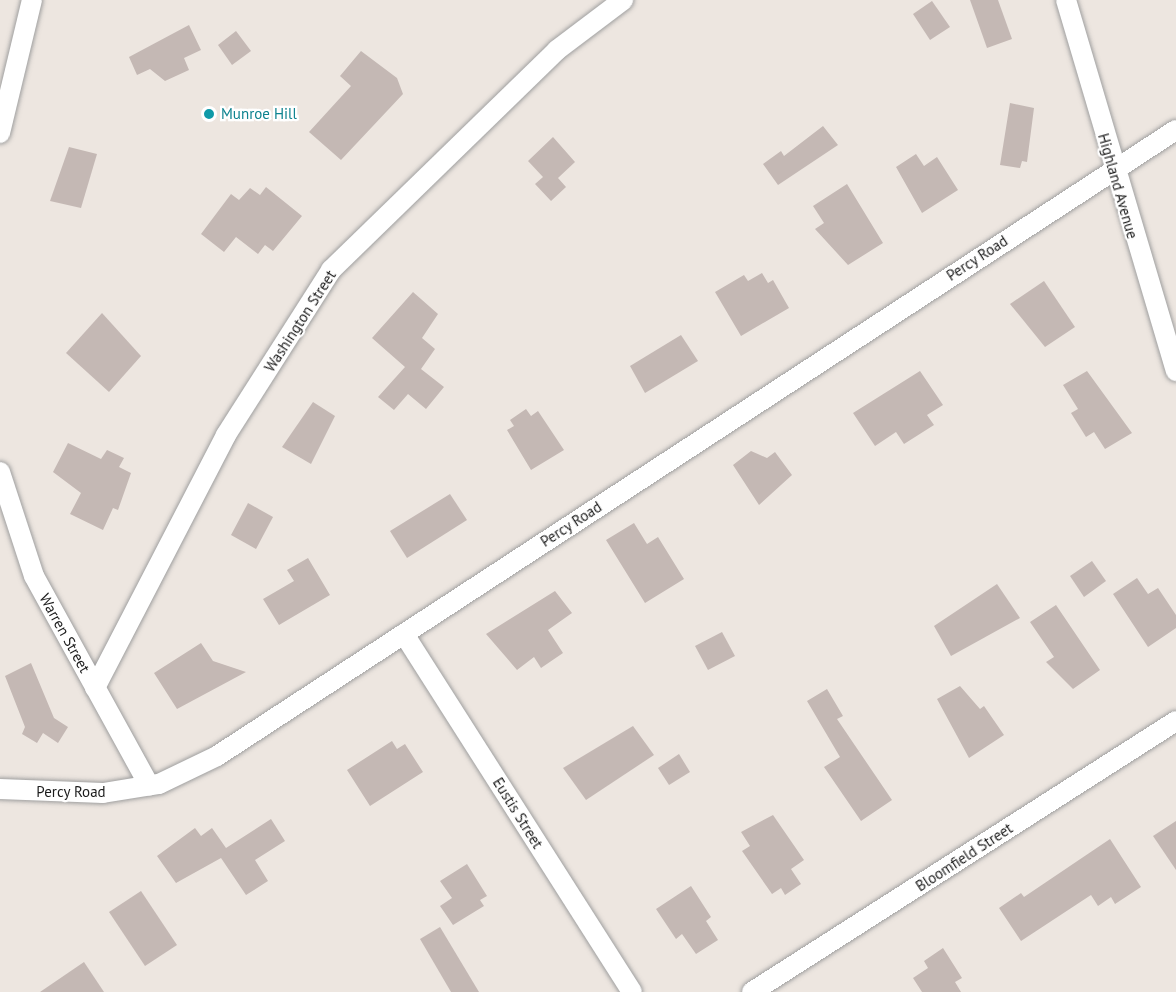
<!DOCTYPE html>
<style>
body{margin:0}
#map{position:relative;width:1176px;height:992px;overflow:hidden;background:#ede6e0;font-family:"PT Sans",sans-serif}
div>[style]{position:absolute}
.building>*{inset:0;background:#c4b8b4}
.roads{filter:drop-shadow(0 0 2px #9f9f9f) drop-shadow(0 0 2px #9f9f9f)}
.minor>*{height:20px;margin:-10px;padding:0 10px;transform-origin:10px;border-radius:10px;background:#fff}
.dots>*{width:16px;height:16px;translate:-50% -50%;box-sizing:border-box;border:3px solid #fff;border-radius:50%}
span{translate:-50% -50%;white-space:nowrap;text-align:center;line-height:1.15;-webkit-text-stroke:4.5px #fff;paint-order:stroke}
.culture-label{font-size:15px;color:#0d838f}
.left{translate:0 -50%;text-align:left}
.street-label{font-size:15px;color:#1b1b1b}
</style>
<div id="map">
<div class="building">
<i style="clip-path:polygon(970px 0,998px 0,1012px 39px,987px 48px)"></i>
<i style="clip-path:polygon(932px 1px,950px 27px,930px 40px,913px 14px)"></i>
<i style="clip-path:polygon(189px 25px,201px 50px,184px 58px,189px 70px,165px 81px,150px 69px,137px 75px,129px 57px)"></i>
<i style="clip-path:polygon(236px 31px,251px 51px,232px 65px,218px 45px)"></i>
<i style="clip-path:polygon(361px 51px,397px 78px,403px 94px,341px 160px,309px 132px,351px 86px,340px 76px)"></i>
<i style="clip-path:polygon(1010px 103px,1034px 108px,1027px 162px,1022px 161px,1020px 168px,1000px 165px)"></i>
<i style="clip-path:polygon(823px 126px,838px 145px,778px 185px,763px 164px,781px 151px,784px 156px)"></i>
<i style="clip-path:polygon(553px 137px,575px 162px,558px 178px,566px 187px,551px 201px,535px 184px,543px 177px,528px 161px)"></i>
<i style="clip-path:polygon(69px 147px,97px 154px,81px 208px,50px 201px)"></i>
<i style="clip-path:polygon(916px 154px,924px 166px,937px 157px,958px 190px,922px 213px,896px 167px)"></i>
<i style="clip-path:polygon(847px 184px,883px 243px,848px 265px,815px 229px,824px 223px,813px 206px)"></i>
<i style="clip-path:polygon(266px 187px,302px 216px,273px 251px,265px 245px,258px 254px,236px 237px,224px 252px,201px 234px,231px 194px,239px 200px,250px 188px,260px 195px)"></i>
<i style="clip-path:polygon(762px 273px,768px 283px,773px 280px,789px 308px,741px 336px,715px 292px,744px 275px,748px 281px)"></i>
<i style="clip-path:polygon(1044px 281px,1075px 327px,1045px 347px,1010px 304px)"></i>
<i style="clip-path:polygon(413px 292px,438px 314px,422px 338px,435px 349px,421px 369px,444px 387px,426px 409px,408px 394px,394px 410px,378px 397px,405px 367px,372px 338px)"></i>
<i style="clip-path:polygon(102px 313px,141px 356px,109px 392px,66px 353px)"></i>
<i style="clip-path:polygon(681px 335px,698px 361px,645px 393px,630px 366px)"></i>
<i style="clip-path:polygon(920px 371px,943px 405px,927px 415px,934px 425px,904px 444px,896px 432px,875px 446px,853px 413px)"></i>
<i style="clip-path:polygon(1087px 371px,1132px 433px,1105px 449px,1094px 432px,1086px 437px,1071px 413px,1078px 409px,1063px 385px)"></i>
<i style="clip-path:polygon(313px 402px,335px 416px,311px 464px,282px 447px)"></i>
<i style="clip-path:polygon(526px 409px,531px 416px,538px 411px,564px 450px,531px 470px,507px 430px,514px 426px,510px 420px)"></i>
<i style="clip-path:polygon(68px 443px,101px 459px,107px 450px,124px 458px,119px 467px,131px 473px,118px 510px,113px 508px,103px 530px,70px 514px,81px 493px,53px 472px)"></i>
<i style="clip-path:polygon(751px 451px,767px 458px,775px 452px,792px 475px,759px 505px,733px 465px)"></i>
<i style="clip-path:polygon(450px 494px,467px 520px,407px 558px,390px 531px)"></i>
<i style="clip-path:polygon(248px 503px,273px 517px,256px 549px,231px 535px)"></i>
<i style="clip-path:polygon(634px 523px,647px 544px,658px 537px,684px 579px,645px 603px,606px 540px)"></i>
<i style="clip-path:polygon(308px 558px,330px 595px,279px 625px,263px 599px,294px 581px,287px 570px)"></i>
<i style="clip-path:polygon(1092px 561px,1106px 581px,1084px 597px,1070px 576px)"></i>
<i style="clip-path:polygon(1137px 578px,1148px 594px,1158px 588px,1176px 615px,1176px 628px,1148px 647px,1113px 594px)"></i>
<i style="clip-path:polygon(997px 584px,1020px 618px,951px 656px,934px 626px)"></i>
<i style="clip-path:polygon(555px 591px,572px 613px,548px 630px,563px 653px,541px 668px,534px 657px,517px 670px,486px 634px)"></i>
<i style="clip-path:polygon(1056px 605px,1100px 670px,1073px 689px,1046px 662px,1054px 657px,1030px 622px)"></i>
<i style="clip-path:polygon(722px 632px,735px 656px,708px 670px,695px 646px)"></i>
<i style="clip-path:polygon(201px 643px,213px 661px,246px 672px,177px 709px,154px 673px)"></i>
<i style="clip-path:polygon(31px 663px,54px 718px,68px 727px,58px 743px,43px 733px,37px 743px,22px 734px,25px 727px,5px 676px)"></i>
<i style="clip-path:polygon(960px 686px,980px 709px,984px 706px,1004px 735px,969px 758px,937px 699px)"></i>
<i style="clip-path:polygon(827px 689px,843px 716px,837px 719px,892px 800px,861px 821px,824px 767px,840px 757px,807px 701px)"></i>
<i style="clip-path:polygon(633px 726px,654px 755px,586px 800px,563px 768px)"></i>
<i style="clip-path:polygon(392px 741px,397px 749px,405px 744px,423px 772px,370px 806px,347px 770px)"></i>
<i style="clip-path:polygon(679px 754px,690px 772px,669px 785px,658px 768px)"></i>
<i style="clip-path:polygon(773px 815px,804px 860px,791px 869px,801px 884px,785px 895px,781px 888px,772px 894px,742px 851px,750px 846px,741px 832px)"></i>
<i style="clip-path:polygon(271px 819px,285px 841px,255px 860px,268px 881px,246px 895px,221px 858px,176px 883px,157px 856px,195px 828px,201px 836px,212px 828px,226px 848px)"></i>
<i style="clip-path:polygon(1176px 821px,1176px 870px,1153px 836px)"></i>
<i style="clip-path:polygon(1110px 839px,1141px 887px,1115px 904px,1111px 897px,1098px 906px,1091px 895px,1021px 941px,999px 908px,1021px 893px,1024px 897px)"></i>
<i style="clip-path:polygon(467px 864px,487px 896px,480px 900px,484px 906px,453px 925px,440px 906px,452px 898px,440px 881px)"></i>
<i style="clip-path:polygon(691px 886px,711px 917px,706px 921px,718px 940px,696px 954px,682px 934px,676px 939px,656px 909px)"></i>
<i style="clip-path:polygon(141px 891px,177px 945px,145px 966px,109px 912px)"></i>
<i style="clip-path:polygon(440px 927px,479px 992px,451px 992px,420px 939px)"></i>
<i style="clip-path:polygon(943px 948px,962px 978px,955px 982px,961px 992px,922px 992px,913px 978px,928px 968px,924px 961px)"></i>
<i style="clip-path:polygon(84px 962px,104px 992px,40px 992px)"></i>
</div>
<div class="roads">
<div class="minor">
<i style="left:1066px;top:0;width:387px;rotate:73.5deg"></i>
<i style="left:0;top:133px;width:137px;rotate:-76.5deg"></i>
<i style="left:0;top:472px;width:109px;rotate:71.9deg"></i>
<i style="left:34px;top:576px;width:239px;rotate:61.2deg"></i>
<i style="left:404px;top:634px;width:424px;rotate:57.5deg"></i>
<i style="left:95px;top:688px;width:285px;rotate:-62.6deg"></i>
<i style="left:226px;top:435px;width:196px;rotate:-57.5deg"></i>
<i style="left:331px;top:270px;width:315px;rotate:-44.2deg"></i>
<i style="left:557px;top:50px;width:83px;rotate:-37.1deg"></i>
<i style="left:0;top:789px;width:103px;rotate:2.2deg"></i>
<i style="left:103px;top:793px;width:57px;rotate:-9.1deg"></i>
<i style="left:159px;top:784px;width:64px;rotate:-25.8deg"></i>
<i style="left:217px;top:756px;width:1145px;rotate:-33.14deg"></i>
<i style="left:752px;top:992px;width:503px;rotate:-32.58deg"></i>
</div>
</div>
<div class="dots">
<i style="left:209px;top:114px;background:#0f9aa8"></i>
</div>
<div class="culture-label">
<span class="left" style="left:221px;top:114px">Munroe Hill</span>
</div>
<div class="street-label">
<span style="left:1118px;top:186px;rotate:74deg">Highland Avenue</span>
<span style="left:977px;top:258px;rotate:-33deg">Percy Road</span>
<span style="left:300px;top:321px;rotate:-57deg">Washington Street</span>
<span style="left:571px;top:524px;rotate:-33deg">Percy Road</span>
<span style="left:65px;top:633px;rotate:61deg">Warren Street</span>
<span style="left:71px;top:792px">Percy Road</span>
<span style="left:518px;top:813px;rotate:58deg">Eustis Street</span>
<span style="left:964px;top:857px;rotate:-33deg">Bloomfield Street</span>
</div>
</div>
